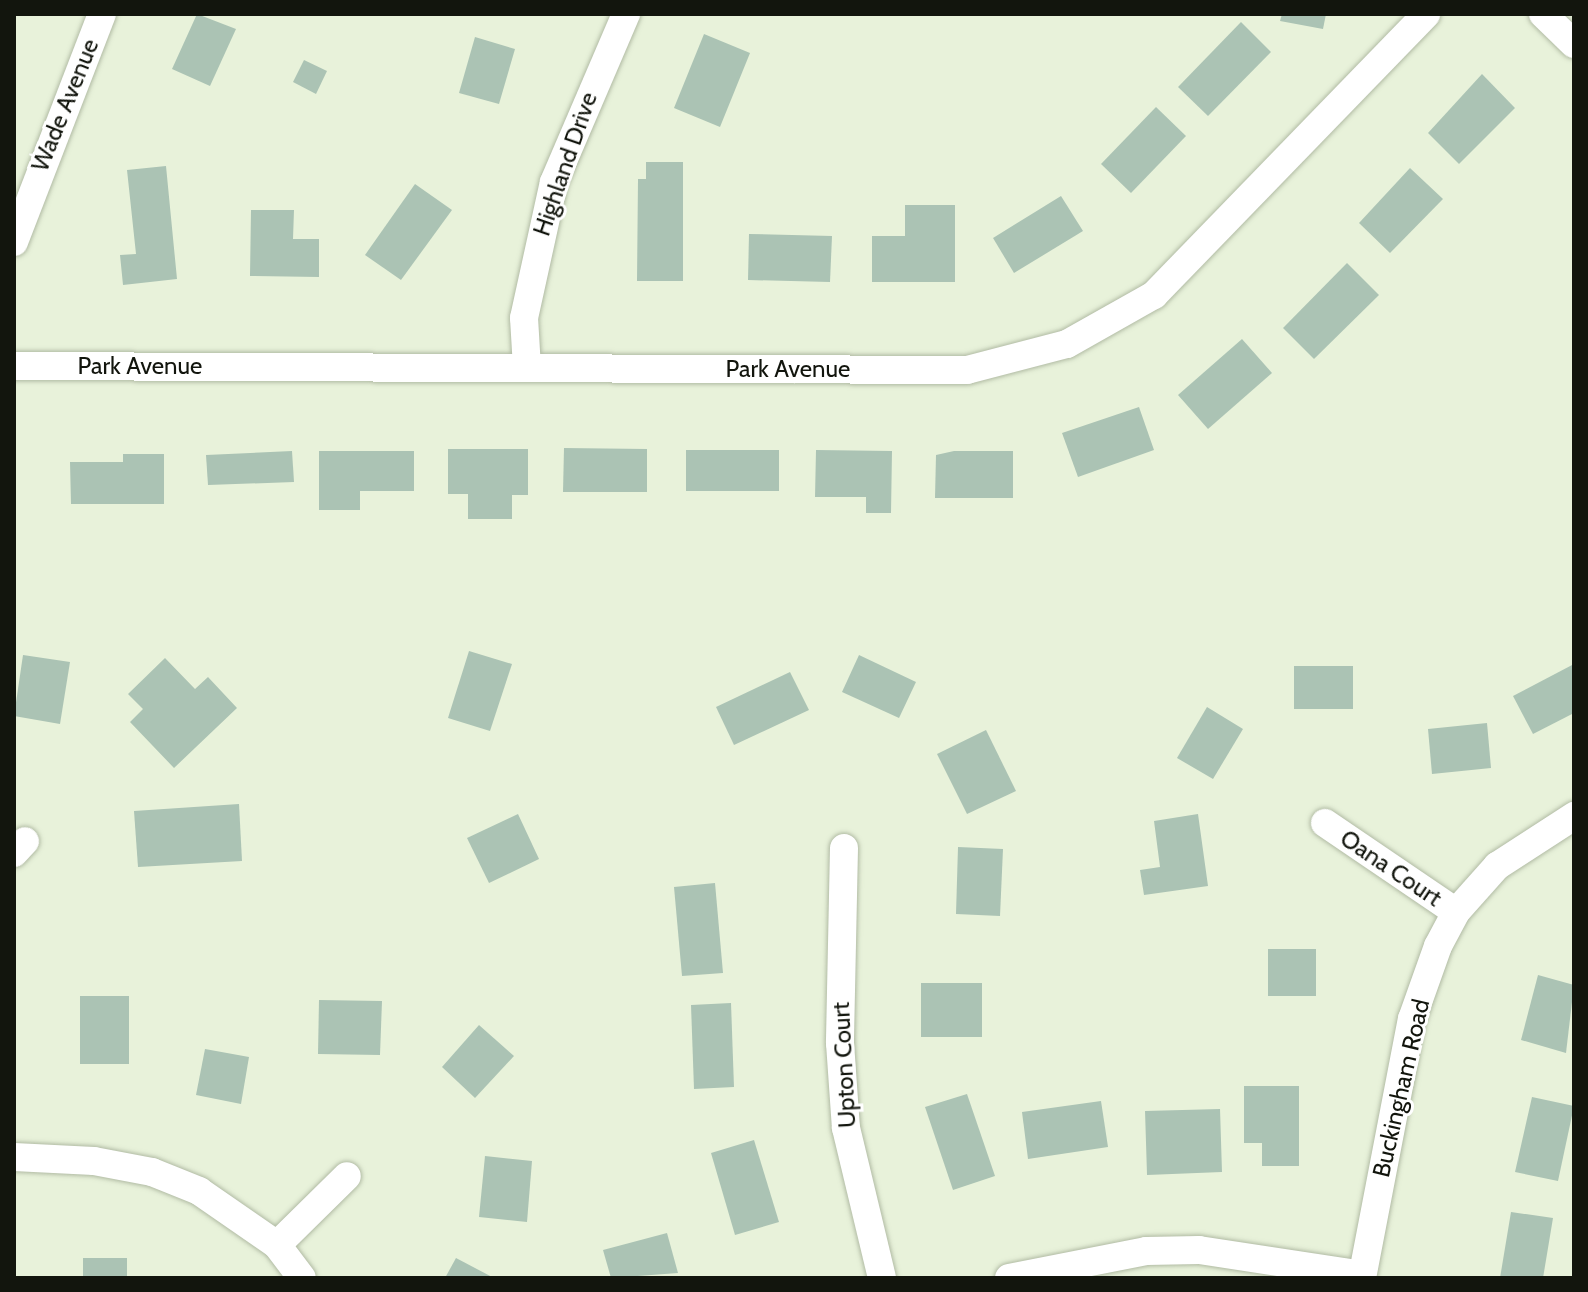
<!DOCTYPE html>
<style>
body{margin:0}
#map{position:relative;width:1588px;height:1292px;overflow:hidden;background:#e8f2da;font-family:Cabin,sans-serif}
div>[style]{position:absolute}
.building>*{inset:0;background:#abc3b4}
.roads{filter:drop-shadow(0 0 2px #b1bba4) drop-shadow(0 0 2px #b1bba4)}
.street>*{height:28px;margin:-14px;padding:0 14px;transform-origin:14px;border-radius:14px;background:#fff}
span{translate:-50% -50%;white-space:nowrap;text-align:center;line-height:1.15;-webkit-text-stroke:6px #fff;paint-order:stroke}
.street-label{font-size:24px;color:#12150d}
.frame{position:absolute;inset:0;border:16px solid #12150d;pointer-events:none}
</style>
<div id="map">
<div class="building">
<i style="clip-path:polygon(197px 14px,236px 29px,210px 86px,172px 69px)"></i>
<i style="clip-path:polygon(1282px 14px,1326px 14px,1323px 29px,1280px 21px)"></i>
<i style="clip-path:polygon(1241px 22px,1271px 52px,1208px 116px,1178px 87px)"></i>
<i style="clip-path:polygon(704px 34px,750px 53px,720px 127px,674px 108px)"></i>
<i style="clip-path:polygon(475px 37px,515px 49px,499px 104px,459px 93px)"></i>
<i style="clip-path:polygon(304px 60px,327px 71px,316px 94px,293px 82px)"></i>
<i style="clip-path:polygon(1482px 74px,1515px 108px,1459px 164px,1428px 133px)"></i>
<i style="clip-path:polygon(1156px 107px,1186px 136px,1131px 193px,1101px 164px)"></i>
<i style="clip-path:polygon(646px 162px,683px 162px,683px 281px,637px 281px,638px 179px,646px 179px)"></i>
<i style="clip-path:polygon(166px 166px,177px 279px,123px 285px,120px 255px,136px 254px,127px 170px)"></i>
<i style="clip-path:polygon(1410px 168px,1443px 199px,1390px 253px,1359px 223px)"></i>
<i style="clip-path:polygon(415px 184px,452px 210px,401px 280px,365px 255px)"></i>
<i style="clip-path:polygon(1061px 196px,1083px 231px,1014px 273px,993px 238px)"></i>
<i style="clip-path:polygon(905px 205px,955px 205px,955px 282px,872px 282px,872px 236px,905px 236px)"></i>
<i style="clip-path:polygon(251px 210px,294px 210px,293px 239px,319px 239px,319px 277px,250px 276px)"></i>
<i style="clip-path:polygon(749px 234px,832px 236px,830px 282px,748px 280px)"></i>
<i style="clip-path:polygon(1347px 263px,1379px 295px,1314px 359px,1283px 328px)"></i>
<i style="clip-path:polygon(1242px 339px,1272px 373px,1208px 429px,1178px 395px)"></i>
<i style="clip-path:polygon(1139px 407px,1154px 450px,1078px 477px,1062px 433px)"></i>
<i style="clip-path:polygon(564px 448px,647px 449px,647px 492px,563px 492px)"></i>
<i style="clip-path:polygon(448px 449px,528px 449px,528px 495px,512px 495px,512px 519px,468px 519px,468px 494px,448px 494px)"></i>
<i style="clip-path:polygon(686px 450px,779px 450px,779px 491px,686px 491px)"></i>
<i style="clip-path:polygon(816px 450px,892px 451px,891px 513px,866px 513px,866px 497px,815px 497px)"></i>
<i style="clip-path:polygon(292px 451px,294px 482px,208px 485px,206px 455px)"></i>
<i style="clip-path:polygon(319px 451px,414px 451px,414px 491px,360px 491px,360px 510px,319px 510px)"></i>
<i style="clip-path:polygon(954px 451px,1013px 451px,1013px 498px,935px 498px,936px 455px)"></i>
<i style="clip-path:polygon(123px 454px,164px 454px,164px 504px,71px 504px,70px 462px,123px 462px)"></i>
<i style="clip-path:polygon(469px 651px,512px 664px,490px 731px,448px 718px)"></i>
<i style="clip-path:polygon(23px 655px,70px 662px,60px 724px,14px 716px)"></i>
<i style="clip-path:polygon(859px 655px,916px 682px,899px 718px,842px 692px)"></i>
<i style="clip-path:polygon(165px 658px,195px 689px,208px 677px,237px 708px,174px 768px,130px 722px,143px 709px,128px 694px)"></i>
<i style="clip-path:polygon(1574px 664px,1574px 713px,1533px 734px,1513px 696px)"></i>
<i style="clip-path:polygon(1294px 666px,1353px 666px,1353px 709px,1294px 709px)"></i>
<i style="clip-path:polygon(790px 672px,809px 710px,734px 745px,716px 707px)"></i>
<i style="clip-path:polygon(1207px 707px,1243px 729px,1213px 779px,1177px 758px)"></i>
<i style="clip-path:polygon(1487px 723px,1491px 768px,1432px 774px,1428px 729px)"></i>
<i style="clip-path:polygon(986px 730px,1016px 791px,967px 814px,937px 754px)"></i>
<i style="clip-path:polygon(239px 804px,242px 861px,138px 867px,134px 811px)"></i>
<i style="clip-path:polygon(518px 814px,539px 859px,489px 883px,467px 838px)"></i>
<i style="clip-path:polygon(1198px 814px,1208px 886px,1144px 895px,1140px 870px,1160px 867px,1154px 821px)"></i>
<i style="clip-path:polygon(958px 847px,1003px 849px,1000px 916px,956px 914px)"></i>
<i style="clip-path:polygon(715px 883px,723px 973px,682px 976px,674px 887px)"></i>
<i style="clip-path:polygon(1268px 949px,1316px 949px,1316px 996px,1268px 996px)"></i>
<i style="clip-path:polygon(1538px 975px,1574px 985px,1566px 1053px,1521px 1040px)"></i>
<i style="clip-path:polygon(921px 983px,982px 983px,982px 1037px,921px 1037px)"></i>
<i style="clip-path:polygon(80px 996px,129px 996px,129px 1064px,80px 1064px)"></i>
<i style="clip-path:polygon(319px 1000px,382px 1001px,380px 1055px,318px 1054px)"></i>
<i style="clip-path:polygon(731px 1003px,734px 1087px,694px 1089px,691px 1005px)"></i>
<i style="clip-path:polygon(479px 1025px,514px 1056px,475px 1098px,442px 1067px)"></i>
<i style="clip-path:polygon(205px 1049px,249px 1057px,241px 1104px,196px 1095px)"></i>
<i style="clip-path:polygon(1244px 1086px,1299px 1086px,1299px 1166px,1262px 1166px,1262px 1143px,1244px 1143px)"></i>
<i style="clip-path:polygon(967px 1094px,995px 1176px,953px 1190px,925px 1107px)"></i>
<i style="clip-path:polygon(1532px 1097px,1574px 1106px,1558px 1181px,1515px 1172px)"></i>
<i style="clip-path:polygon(1101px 1101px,1108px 1147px,1028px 1159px,1022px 1112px)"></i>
<i style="clip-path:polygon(1220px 1109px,1222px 1172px,1147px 1175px,1145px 1111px)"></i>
<i style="clip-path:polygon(754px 1140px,779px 1222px,735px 1235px,711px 1153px)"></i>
<i style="clip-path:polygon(485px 1156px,532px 1161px,527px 1222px,479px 1217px)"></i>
<i style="clip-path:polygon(1511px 1212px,1553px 1218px,1543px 1278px,1500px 1278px)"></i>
<i style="clip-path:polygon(667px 1233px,678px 1273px,611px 1278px,603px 1250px)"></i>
<i style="clip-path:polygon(83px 1258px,127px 1258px,127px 1278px,83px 1278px)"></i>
<i style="clip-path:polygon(456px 1258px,494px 1278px,445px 1278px)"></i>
</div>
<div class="roads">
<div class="street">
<i style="left:1543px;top:14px;width:43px;rotate:44.1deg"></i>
<i style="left:14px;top:242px;width:244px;rotate:-68.9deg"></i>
<i style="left:14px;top:366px;width:953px;rotate:0.24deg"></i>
<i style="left:967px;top:370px;width:103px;rotate:-14.6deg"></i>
<i style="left:1067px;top:344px;width:100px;rotate:-29.4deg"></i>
<i style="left:1154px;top:295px;width:391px;rotate:-45.9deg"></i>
<i style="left:527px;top:368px;width:50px;rotate:-93.4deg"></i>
<i style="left:524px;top:318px;width:139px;rotate:-77.6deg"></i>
<i style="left:554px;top:182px;width:183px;rotate:-66.8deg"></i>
<i style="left:1325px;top:823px;width:158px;rotate:34.2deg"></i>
<i style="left:844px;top:848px;width:195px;rotate:91.2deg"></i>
<i style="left:840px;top:1043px;width:85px;rotate:86deg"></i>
<i style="left:846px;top:1128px;width:154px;rotate:76.5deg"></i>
<i style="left:14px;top:853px;width:16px;rotate:-47deg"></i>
<i style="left:14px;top:1157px;width:80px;rotate:2.9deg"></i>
<i style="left:94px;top:1161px;width:59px;rotate:10.7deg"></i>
<i style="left:152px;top:1172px;width:51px;rotate:22deg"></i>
<i style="left:199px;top:1191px;width:95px;rotate:34.7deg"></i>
<i style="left:277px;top:1245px;width:41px;rotate:52.9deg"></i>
<i style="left:277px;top:1245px;width:98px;rotate:-44.6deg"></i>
<i style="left:1009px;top:1278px;width:140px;rotate:-11.1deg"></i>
<i style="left:1146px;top:1251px;width:53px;rotate:-1.1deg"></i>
<i style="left:1199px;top:1250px;width:165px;rotate:8.7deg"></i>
<i style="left:1362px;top:1278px;width:264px;rotate:-79.1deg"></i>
<i style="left:1412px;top:1019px;width:77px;rotate:-70.4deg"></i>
<i style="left:1438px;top:946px;width:38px;rotate:-62deg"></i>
<i style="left:1456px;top:912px;width:62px;rotate:-48.3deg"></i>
<i style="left:1497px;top:866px;width:92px;rotate:-33deg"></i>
</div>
</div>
<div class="street-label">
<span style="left:65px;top:105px;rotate:-68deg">Wade Avenue</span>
<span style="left:565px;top:164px;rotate:-71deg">Highland Drive</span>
<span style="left:140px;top:366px">Park Avenue</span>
<span style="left:788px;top:369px">Park Avenue</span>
<span style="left:1391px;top:868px;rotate:34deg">Oana Court</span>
<span style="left:844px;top:1065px;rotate:-93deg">Upton Court</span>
<span style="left:1401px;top:1088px;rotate:-77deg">Buckingham Road</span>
</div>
<div class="frame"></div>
</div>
